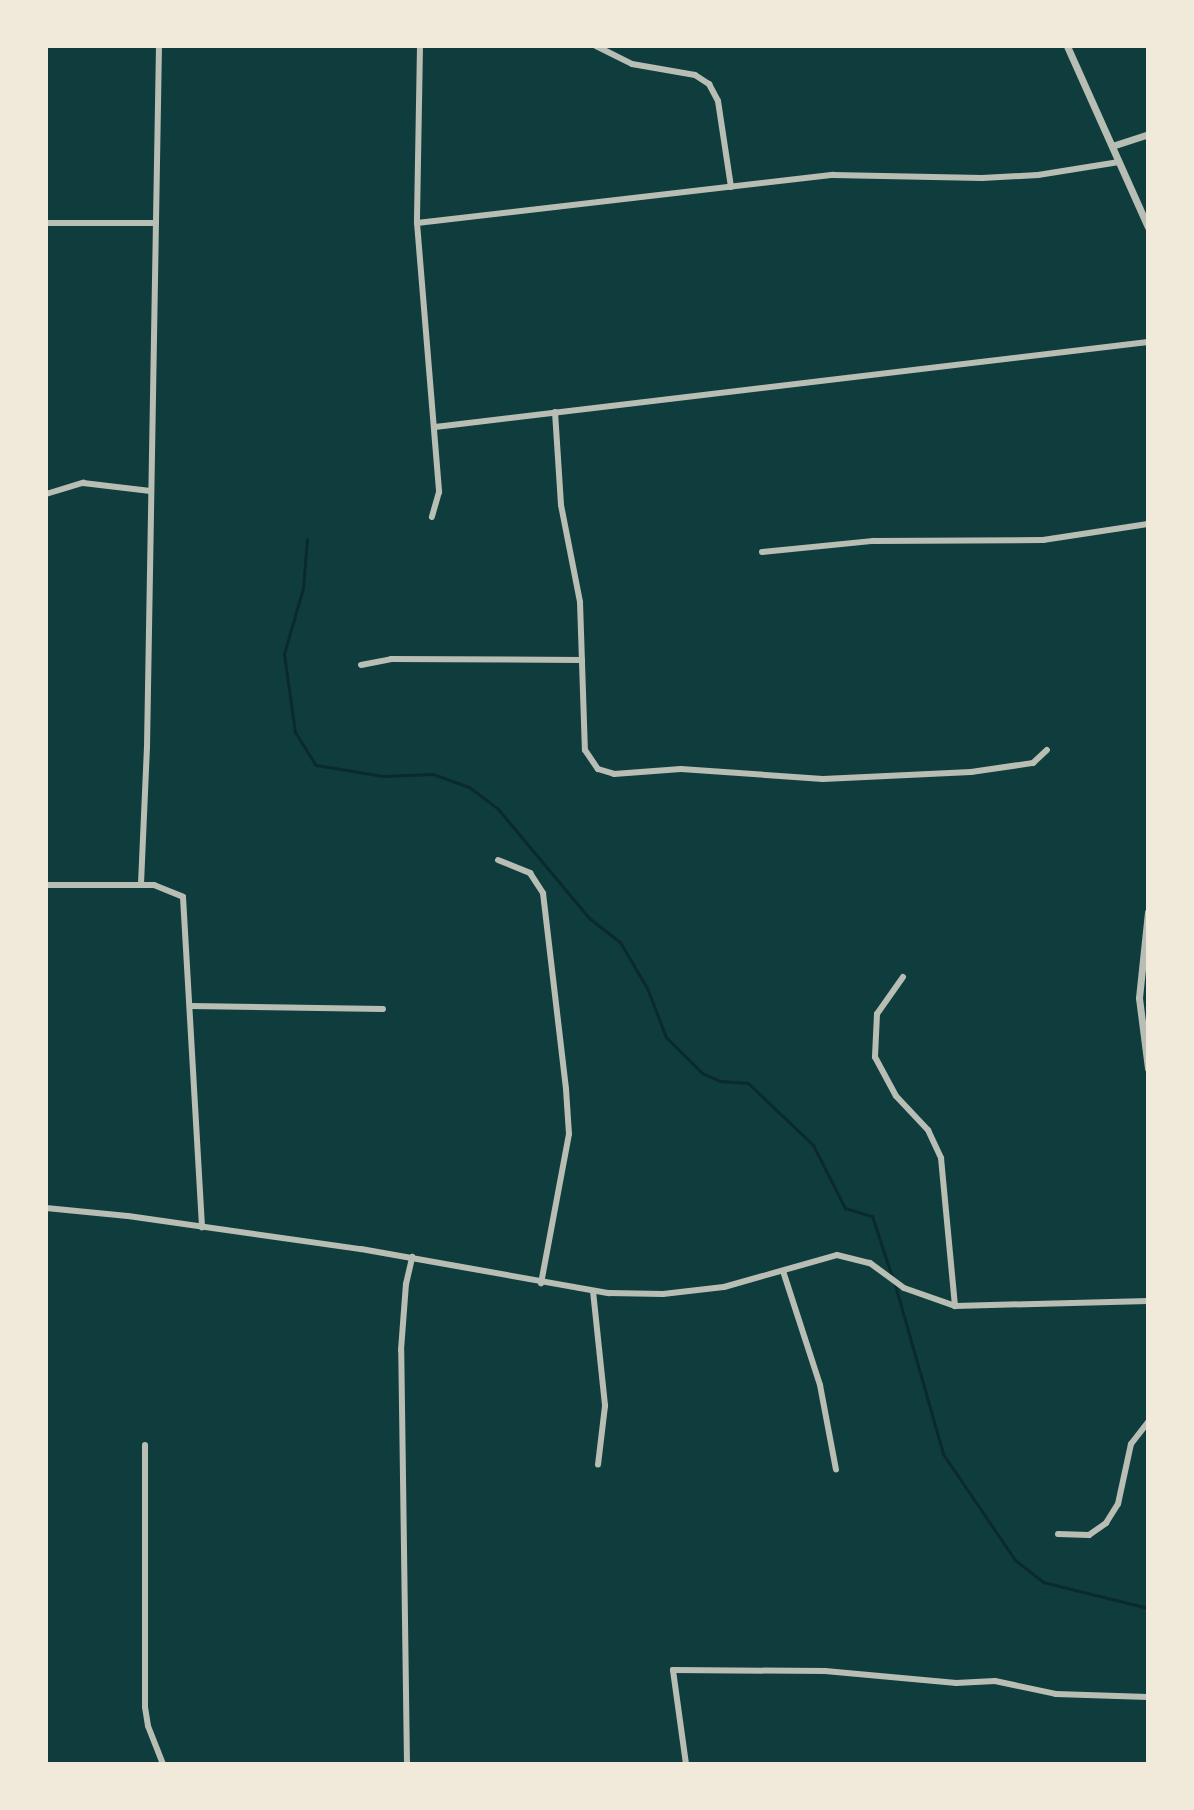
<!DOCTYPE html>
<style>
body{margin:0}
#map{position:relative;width:1194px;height:1810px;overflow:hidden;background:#0f3d3e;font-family:Jost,sans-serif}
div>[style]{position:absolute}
.stream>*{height:3px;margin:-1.5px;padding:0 1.5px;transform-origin:1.5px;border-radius:1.5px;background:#0a2a2b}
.minor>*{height:6px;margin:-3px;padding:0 3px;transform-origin:3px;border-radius:3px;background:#b8beb3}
.tertiary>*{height:7px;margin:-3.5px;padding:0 3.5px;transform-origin:3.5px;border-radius:3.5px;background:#b8beb3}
span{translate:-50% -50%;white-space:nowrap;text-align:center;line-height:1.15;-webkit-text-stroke:8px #f1e9da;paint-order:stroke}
.frame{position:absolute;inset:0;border:48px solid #f1e9da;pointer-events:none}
</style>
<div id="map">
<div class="stream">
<i style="left:307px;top:539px;width:49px;rotate:94.7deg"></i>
<i style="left:303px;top:588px;width:69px;rotate:106.1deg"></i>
<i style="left:284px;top:654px;width:79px;rotate:82deg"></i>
<i style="left:295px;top:732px;width:39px;rotate:58deg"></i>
<i style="left:316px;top:765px;width:68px;rotate:9.3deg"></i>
<i style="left:383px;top:776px;width:50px;rotate:-2.3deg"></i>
<i style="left:433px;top:774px;width:38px;rotate:20deg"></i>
<i style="left:469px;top:787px;width:36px;rotate:37deg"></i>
<i style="left:498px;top:809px;width:142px;rotate:50.1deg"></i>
<i style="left:589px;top:918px;width:39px;rotate:38deg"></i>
<i style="left:620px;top:942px;width:53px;rotate:59.6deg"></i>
<i style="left:647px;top:988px;width:53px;rotate:68.8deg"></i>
<i style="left:666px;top:1037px;width:51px;rotate:45deg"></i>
<i style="left:702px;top:1073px;width:20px;rotate:24deg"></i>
<i style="left:720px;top:1081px;width:28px;rotate:4deg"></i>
<i style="left:748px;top:1083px;width:90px;rotate:43.6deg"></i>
<i style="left:813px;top:1145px;width:71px;rotate:63.1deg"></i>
<i style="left:845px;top:1208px;width:28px;rotate:17deg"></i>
<i style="left:872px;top:1216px;width:64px;rotate:71.8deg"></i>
<i style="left:895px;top:1285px;width:176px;rotate:74.1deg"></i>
<i style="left:943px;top:1454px;width:128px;rotate:55.8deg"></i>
<i style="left:1015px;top:1560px;width:36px;rotate:38deg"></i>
<i style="left:1043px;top:1582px;width:108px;rotate:13.9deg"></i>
</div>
<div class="minor">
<i style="left:420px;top:46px;width:177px;rotate:91deg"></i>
<i style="left:417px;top:223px;width:270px;rotate:85.3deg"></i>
<i style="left:439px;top:492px;width:26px;rotate:106deg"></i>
<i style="left:596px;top:46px;width:40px;rotate:26.6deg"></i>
<i style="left:632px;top:64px;width:64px;rotate:9.9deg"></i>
<i style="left:695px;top:75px;width:17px;rotate:33deg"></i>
<i style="left:709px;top:84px;width:19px;rotate:62deg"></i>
<i style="left:718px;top:101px;width:87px;rotate:81.4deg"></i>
<i style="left:46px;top:223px;width:110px"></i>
<i style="left:417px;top:223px;width:419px;rotate:-6.6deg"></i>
<i style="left:833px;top:175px;width:149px;rotate:1.2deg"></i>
<i style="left:982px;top:178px;width:56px;rotate:-3.1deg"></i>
<i style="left:1038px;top:175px;width:82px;rotate:-9.1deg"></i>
<i style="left:555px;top:412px;width:93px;rotate:86.3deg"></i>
<i style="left:561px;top:505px;width:99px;rotate:78.9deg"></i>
<i style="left:580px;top:602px;width:148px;rotate:88.1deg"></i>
<i style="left:585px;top:750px;width:23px;rotate:56deg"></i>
<i style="left:598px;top:769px;width:17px;rotate:17deg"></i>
<i style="left:614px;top:774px;width:67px;rotate:-4.3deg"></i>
<i style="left:681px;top:769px;width:142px;rotate:4deg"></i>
<i style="left:823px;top:779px;width:148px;rotate:-2.7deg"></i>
<i style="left:971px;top:772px;width:63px;rotate:-8.3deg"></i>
<i style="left:1033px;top:763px;width:19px;rotate:-43deg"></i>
<i style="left:435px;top:427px;width:718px;rotate:-6.8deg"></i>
<i style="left:46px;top:494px;width:39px;rotate:-17deg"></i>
<i style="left:83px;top:483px;width:68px;rotate:6.7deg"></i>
<i style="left:762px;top:552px;width:112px;rotate:-5.7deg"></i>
<i style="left:873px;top:541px;width:170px;rotate:-0.3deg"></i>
<i style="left:1043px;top:540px;width:106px;rotate:-8.7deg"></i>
<i style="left:361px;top:665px;width:31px;rotate:-11deg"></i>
<i style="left:391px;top:659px;width:191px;rotate:0.3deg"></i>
<i style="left:498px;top:860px;width:35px;rotate:22deg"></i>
<i style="left:530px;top:873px;width:24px;rotate:57deg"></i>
<i style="left:543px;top:893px;width:197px;rotate:83.3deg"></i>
<i style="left:566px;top:1089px;width:45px;rotate:86.2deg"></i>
<i style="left:569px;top:1134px;width:152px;rotate:100.6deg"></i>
<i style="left:141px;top:884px;width:137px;rotate:-87.5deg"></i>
<i style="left:147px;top:747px;width:701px;rotate:-89.02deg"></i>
<i style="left:46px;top:885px;width:108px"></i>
<i style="left:154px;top:885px;width:31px;rotate:22deg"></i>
<i style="left:183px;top:897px;width:331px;rotate:86.7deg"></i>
<i style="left:903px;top:977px;width:45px;rotate:125.1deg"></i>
<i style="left:877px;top:1014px;width:43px;rotate:92.7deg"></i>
<i style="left:875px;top:1057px;width:44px;rotate:61.7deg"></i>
<i style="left:896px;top:1096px;width:47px;rotate:46.7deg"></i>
<i style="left:928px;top:1130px;width:31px;rotate:65deg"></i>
<i style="left:941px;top:1158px;width:149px;rotate:84.6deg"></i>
<i style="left:191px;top:1006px;width:192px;rotate:0.9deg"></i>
<i style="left:46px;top:1208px;width:82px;rotate:5.6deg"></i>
<i style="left:128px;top:1216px;width:235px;rotate:8.1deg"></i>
<i style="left:361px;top:1249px;width:252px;rotate:10.1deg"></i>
<i style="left:609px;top:1293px;width:54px;rotate:1.1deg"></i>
<i style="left:663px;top:1294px;width:61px;rotate:-6.5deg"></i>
<i style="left:724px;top:1287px;width:117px;rotate:-15.8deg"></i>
<i style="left:837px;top:1255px;width:34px;rotate:14deg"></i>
<i style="left:870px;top:1263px;width:42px;rotate:36.3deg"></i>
<i style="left:904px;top:1288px;width:54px;rotate:19.4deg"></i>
<i style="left:955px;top:1306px;width:193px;rotate:-1.5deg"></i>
<i style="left:783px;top:1271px;width:120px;rotate:72deg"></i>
<i style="left:820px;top:1385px;width:86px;rotate:79.3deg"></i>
<i style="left:593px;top:1291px;width:116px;rotate:84deg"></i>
<i style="left:605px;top:1406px;width:59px;rotate:96.8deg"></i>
<i style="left:145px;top:1445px;width:262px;rotate:90deg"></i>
<i style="left:145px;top:1707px;width:19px;rotate:81deg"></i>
<i style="left:148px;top:1726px;width:41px;rotate:68.5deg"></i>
<i style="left:1058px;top:1534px;width:31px;rotate:2deg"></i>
<i style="left:1089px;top:1535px;width:21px;rotate:-35deg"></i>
<i style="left:1106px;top:1523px;width:22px;rotate:-58deg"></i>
<i style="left:1118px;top:1504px;width:61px;rotate:-77.8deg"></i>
<i style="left:1131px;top:1444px;width:28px;rotate:-52deg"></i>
<i style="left:407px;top:1764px;width:414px;rotate:-90.8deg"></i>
<i style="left:401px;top:1350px;width:66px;rotate:-85.7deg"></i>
<i style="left:406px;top:1284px;width:28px;rotate:-77deg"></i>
<i style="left:686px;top:1764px;width:95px;rotate:-97.9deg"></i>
<i style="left:673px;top:1670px;width:152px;rotate:0.4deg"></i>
<i style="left:825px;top:1671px;width:132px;rotate:5.2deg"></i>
<i style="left:956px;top:1683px;width:39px;rotate:-3deg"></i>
<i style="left:995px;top:1681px;width:62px;rotate:12deg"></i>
<i style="left:1056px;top:1694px;width:92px;rotate:1.9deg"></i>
</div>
<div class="tertiary">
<i style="left:1067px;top:46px;width:198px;rotate:65.9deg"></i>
<i style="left:1112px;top:146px;width:38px;rotate:-18deg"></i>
<i style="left:1148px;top:912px;width:86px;rotate:96deg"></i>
<i style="left:1139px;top:998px;width:71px;rotate:82.7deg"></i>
</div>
<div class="frame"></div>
</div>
